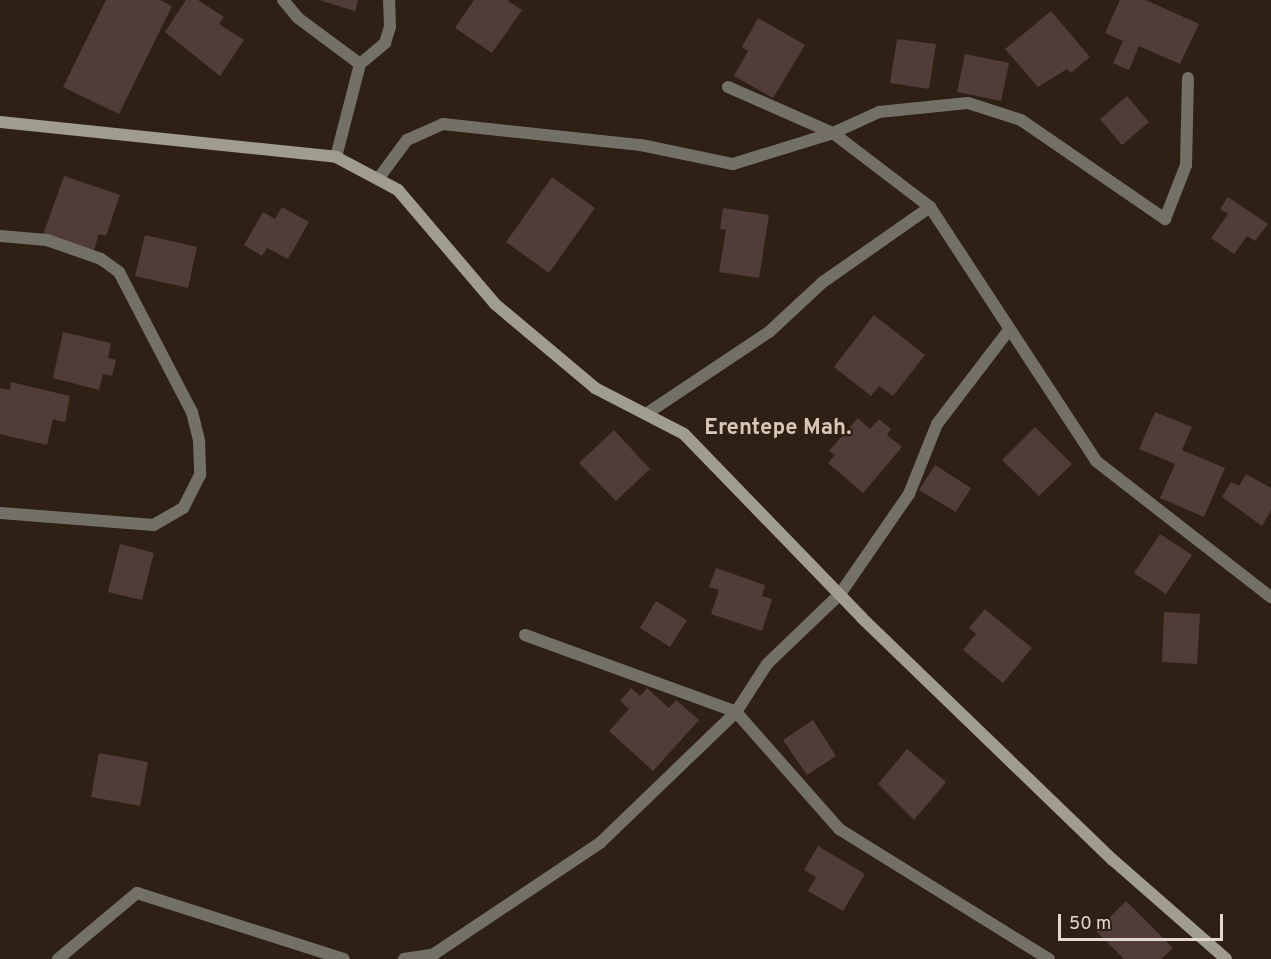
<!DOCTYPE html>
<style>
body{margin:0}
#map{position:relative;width:1271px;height:959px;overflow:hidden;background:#2e2014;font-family:Overpass,sans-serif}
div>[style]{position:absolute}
.building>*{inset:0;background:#523c39}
.lane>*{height:12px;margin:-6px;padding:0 6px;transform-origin:6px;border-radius:6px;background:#737067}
.street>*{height:12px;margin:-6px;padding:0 6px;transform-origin:6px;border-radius:6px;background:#737067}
.secondary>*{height:12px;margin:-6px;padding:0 6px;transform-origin:6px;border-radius:6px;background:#a09c8e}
span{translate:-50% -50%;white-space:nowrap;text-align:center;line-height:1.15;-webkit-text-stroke:5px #2e2014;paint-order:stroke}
.district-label{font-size:22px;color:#d9c6b6;font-weight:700}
.scale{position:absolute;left:1058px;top:914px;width:165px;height:27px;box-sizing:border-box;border:3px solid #e2d8d0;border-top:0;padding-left:8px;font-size:18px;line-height:21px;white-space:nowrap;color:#e2d8d0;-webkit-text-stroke:4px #2e2014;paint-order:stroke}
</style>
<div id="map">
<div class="building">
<i style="clip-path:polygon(106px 0,160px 0,172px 6px,119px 114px,63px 87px)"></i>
<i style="clip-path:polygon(186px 0,198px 0,224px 17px,219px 24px,244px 40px,220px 76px,165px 32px)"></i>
<i style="clip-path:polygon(319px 0,358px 0,355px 11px)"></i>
<i style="clip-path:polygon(474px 0,507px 0,522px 10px,492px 53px,455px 28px)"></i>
<i style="clip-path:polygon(1120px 0,1146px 0,1199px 24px,1180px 64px,1139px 46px,1129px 70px,1113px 63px,1123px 41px,1105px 33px)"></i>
<i style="clip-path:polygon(1051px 11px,1090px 57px,1071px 73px,1067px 69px,1038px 87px,1005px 49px)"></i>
<i style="clip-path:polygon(758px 18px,805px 45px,773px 98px,734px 76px,748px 51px,742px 47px)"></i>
<i style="clip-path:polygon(897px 39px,936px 44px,929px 89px,890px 83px)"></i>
<i style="clip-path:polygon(965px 54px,1009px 63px,1001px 101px,957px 92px)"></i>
<i style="clip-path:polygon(1127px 96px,1149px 122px,1122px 145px,1100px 119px)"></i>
<i style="clip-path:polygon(64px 176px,120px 195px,106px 236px,99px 234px,93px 253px,43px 235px)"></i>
<i style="clip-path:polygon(552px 177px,595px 208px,549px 273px,506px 242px)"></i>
<i style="clip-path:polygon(1228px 197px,1268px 224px,1255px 241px,1247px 236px,1234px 254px,1211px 238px,1228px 214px,1220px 209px)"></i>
<i style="clip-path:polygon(282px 207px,309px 222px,288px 259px,267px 248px,262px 256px,244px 245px,263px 212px,275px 219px)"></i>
<i style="clip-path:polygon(723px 208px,769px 215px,759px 278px,719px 272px,726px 230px,720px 229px)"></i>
<i style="clip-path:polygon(145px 235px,197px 247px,188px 288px,135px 276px)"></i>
<i style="clip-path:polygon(874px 315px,925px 355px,893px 396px,879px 386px,871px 396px,834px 367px)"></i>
<i style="clip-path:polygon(63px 332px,111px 343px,108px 358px,116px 360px,112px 376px,103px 374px,99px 390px,53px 378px)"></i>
<i style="clip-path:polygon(11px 382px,70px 396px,65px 422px,53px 419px,47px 445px,0 434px,0 388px,10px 390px)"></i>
<i style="clip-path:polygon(1155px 412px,1192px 427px,1182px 450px,1225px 468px,1204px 517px,1160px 498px,1175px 464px,1139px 449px)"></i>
<i style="clip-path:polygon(858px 418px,870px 429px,879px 419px,891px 429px,887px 435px,902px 447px,863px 493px,828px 463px,835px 455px,829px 451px)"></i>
<i style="clip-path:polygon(1035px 427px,1072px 464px,1039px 496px,1002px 460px)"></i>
<i style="clip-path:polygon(614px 430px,650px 469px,616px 501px,579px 463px)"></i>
<i style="clip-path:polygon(935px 465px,971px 488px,956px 512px,919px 490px)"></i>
<i style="clip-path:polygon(1246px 474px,1271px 488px,1271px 510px,1262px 526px,1222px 497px,1231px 482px,1239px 486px)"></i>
<i style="clip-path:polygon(1160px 534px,1192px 555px,1166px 594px,1134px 573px)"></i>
<i style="clip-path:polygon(120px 544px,154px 553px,142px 600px,108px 592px)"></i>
<i style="clip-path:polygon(716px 568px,765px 585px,762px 596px,772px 599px,762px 631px,711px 614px,719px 590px,709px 587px)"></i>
<i style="clip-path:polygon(656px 601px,687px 620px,670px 647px,640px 628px)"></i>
<i style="clip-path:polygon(985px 609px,1032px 648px,1003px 683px,963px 650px,976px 634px,969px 628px)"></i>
<i style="clip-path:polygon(1164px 612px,1200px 614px,1197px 664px,1162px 662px)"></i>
<i style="clip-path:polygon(631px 688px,640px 696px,647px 688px,669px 708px,676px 700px,699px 720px,653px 771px,609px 731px,629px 709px,620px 701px)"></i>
<i style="clip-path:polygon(813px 720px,836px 756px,807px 775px,783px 740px)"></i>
<i style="clip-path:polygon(907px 749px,946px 782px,914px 820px,878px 784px)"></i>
<i style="clip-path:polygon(99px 753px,148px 762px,140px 806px,91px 797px)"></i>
<i style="clip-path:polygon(818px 846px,865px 874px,843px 911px,808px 891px,816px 877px,804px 870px)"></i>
<i style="clip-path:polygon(1126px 901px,1173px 948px,1161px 959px,1124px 959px,1096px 931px)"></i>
</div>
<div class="lane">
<i style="left:283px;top:0;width:23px;rotate:50deg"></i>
<i style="left:298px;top:18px;width:77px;rotate:36.6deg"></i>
<i style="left:360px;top:64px;width:33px;rotate:-40deg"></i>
<i style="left:385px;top:43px;width:17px;rotate:-73deg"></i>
<i style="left:390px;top:27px;width:27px;rotate:-92deg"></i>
<i style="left:728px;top:87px;width:115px;rotate:23.7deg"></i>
<i style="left:525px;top:635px;width:225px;rotate:20deg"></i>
</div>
<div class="street">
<i style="left:833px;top:133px;width:122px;rotate:37.3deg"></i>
<i style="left:930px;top:207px;width:303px;rotate:56.8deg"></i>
<i style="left:1096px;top:461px;width:222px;rotate:37.9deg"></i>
<i style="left:336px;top:157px;width:96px;rotate:-75.5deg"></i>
<i style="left:378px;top:179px;width:49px;rotate:-53.4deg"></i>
<i style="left:407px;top:140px;width:39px;rotate:-24deg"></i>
<i style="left:443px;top:124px;width:199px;rotate:6.1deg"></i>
<i style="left:641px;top:145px;width:94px;rotate:11.7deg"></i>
<i style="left:733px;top:164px;width:105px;rotate:-17.2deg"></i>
<i style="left:833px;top:133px;width:51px;rotate:-24.5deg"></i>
<i style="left:879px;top:112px;width:89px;rotate:-5.8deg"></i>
<i style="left:968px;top:103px;width:56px;rotate:17.8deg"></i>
<i style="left:1021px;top:120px;width:175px;rotate:34.5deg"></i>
<i style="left:1165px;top:219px;width:58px;rotate:-68.7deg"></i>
<i style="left:1186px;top:165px;width:87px;rotate:-88.7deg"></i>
<i style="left:0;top:236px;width:47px;rotate:4.9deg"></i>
<i style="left:47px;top:240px;width:57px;rotate:19.4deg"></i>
<i style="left:101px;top:259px;width:22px;rotate:36deg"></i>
<i style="left:119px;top:272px;width:158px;rotate:62.5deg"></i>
<i style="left:192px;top:412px;width:30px;rotate:76deg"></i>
<i style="left:199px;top:441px;width:34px;rotate:88deg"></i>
<i style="left:200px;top:475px;width:37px;rotate:117deg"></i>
<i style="left:183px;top:508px;width:34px;rotate:150deg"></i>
<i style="left:154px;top:525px;width:154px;rotate:-175.5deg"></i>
<i style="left:646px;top:414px;width:148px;rotate:-33.7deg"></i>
<i style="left:769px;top:332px;width:74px;rotate:-42.8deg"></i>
<i style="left:823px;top:282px;width:131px;rotate:-35deg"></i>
<i style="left:736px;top:712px;width:156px;rotate:48.6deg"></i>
<i style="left:839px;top:829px;width:247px;rotate:31.8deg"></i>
<i style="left:58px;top:959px;width:103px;rotate:-39.9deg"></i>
<i style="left:137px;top:893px;width:217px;rotate:17.7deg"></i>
<i style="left:404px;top:959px;width:30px;rotate:-9deg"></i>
<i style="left:434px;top:954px;width:201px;rotate:-33.8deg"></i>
<i style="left:601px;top:842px;width:187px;rotate:-43.9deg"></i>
<i style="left:736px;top:712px;width:57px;rotate:-57.1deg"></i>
<i style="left:767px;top:664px;width:101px;rotate:-43.8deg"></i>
<i style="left:840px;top:594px;width:121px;rotate:-55.4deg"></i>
<i style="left:909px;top:494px;width:75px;rotate:-68.2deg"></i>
<i style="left:937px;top:424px;width:117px;rotate:-52.6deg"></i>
</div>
<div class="secondary">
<i style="left:0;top:122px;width:338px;rotate:5.9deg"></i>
<i style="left:336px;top:157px;width:70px;rotate:28deg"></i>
<i style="left:398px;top:190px;width:150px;rotate:49.6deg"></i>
<i style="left:495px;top:304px;width:131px;rotate:40deg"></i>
<i style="left:595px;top:388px;width:100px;rotate:27.3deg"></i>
<i style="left:684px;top:434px;width:256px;rotate:45.9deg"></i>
<i style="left:862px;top:618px;width:349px;rotate:44deg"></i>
<i style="left:1113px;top:860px;width:150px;rotate:41.2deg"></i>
</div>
<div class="district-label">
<span style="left:778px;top:429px">Erentepe Mah.</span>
</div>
<div class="scale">50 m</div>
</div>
